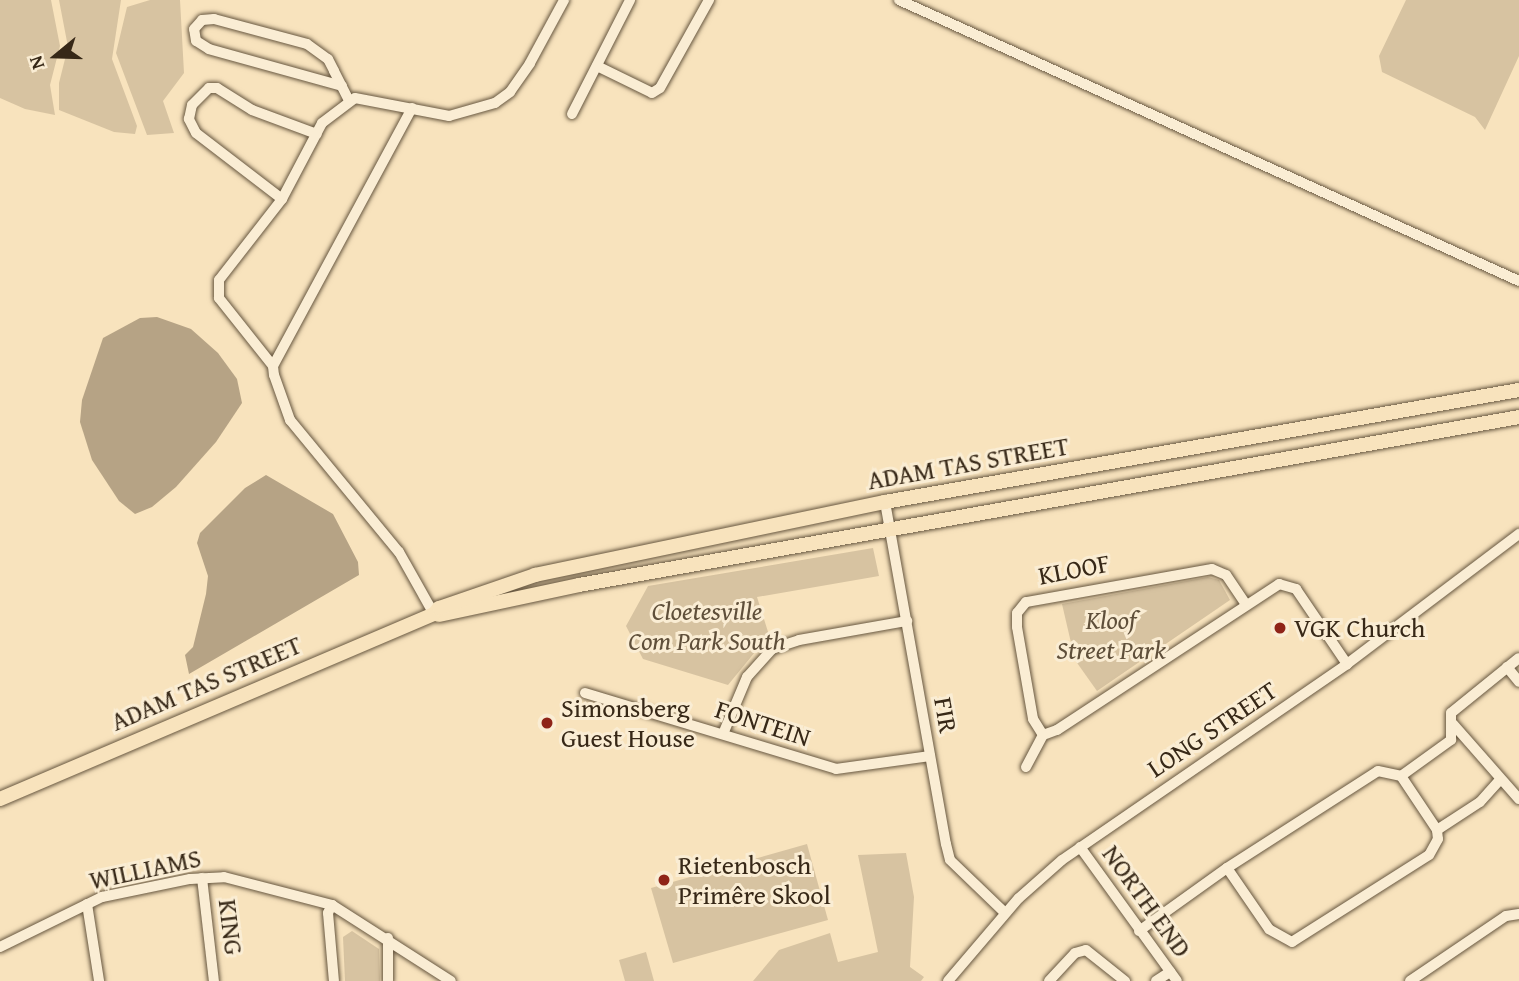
<!DOCTYPE html>
<meta charset="utf-8">
<style>
body{margin:0}
#map{position:relative;width:1519px;height:981px;overflow:hidden;background:#f8e3bd;font-family:"Gentium Book Plus",serif}
div>[style]{position:absolute}
.green>*{inset:0;background:#d7c3a1}
.water>*{inset:0;background:#b6a385}
.roads{filter:drop-shadow(0 0 2px #675740) drop-shadow(0 0 2px #675740)}
.minor>*{height:10px;margin:-5px;padding:0 5px;transform-origin:5px;border-radius:5px;background:#faedd4}
.major>*{height:14px;margin:-7px;padding:0 7px;transform-origin:7px;border-radius:7px;background:#f8e3bd}
.dots>*{width:19px;height:19px;translate:-50% -50%;box-sizing:border-box;border:4px solid #faedd4;border-radius:50%}
span{translate:-50% -50%;white-space:nowrap;text-align:center;line-height:1.15;-webkit-text-stroke:6px #faedd4;paint-order:stroke}
.street-label{font-size:26px;color:#372817}
.park-label{font-size:26px;color:#5f4f3a;font-style:italic}
.poi-label{font-size:26px;color:#372817}
.left{translate:0 -50%;text-align:left}
.north{position:absolute;left:21px;top:21px;width:70px;height:70px;-webkit-text-stroke:5px #faedd4;paint-order:stroke;rotate:251deg;font-size:19px;font-weight:700;line-height:28px;text-align:center;color:#372817}
.north::after{content:'';display:block;margin:auto;width:24px;height:32px;background:#372817;clip-path:polygon(50% 0,100% 100%,50% 72%,0 100%)}
</style>
<div id="map">
<div class="green">
<i style="clip-path:polygon(0 0,51px 0,60px 46px,50px 85px,55px 115px,25px 109px,0 98px)"></i>
<i style="clip-path:polygon(59px 0,121px 0,112px 59px,137px 126px,135px 134px,114px 132px,59px 110px,59px 83px,68px 47px)"></i>
<i style="clip-path:polygon(150px 0,180px 0,184px 73px,163px 101px,174px 133px,147px 135px,116px 53px,127px 7px)"></i>
<i style="clip-path:polygon(1406px 0,1519px 0,1519px 56px,1485px 130px,1475px 117px,1382px 72px,1379px 56px)"></i>
<i style="clip-path:polygon(873px 548px,879px 576px,757px 597px,769px 635px,728px 685px,643px 659px,626px 626px,648px 586px)"></i>
<i style="clip-path:polygon(1208px 577px,1219px 580px,1230px 600px,1097px 691px,1075px 660px,1062px 604px)"></i>
<i style="clip-path:polygon(807px 844px,828px 920px,673px 963px,651px 888px)"></i>
<i style="clip-path:polygon(906px 853px,914px 897px,910px 967px,924px 977px,921px 981px,753px 981px,779px 950px,830px 933px,838px 962px,878px 952px,858px 855px)"></i>
<i style="clip-path:polygon(352px 931px,379px 949px,380px 981px,345px 981px,343px 937px)"></i>
<i style="clip-path:polygon(646px 952px,654px 981px,625px 981px,619px 960px)"></i>
</div>
<div class="water">
<i style="clip-path:polygon(157px 317px,191px 329px,218px 353px,237px 379px,242px 403px,216px 442px,176px 487px,152px 507px,135px 514px,119px 501px,92px 460px,80px 422px,82px 400px,103px 338px,140px 318px)"></i>
<i style="clip-path:polygon(266px 475px,333px 514px,358px 562px,359px 575px,189px 674px,185px 655px,193px 647px,206px 594px,208px 576px,197px 543px,200px 533px,245px 488px)"></i>
</div>
<div class="roads">
<div class="minor">
<i style="left:899px;top:0;width:681px;rotate:24.38deg"></i>
<i style="left:597px;top:66px;width:61px;rotate:26.1deg"></i>
<i style="left:652px;top:93px;width:9px;rotate:-32deg"></i>
<i style="left:660px;top:88px;width:101px;rotate:-60.9deg"></i>
<i style="left:342px;top:86px;width:138px;rotate:-164.5deg"></i>
<i style="left:209px;top:49px;width:15px;rotate:-148deg"></i>
<i style="left:196px;top:41px;width:12px;rotate:-99deg"></i>
<i style="left:194px;top:29px;width:12px;rotate:-48deg"></i>
<i style="left:202px;top:20px;width:12px;rotate:-5deg"></i>
<i style="left:214px;top:19px;width:96px;rotate:15deg"></i>
<i style="left:307px;top:44px;width:26px;rotate:36deg"></i>
<i style="left:328px;top:59px;width:13px;rotate:63deg"></i>
<i style="left:334px;top:71px;width:33px;rotate:63deg"></i>
<i style="left:412px;top:108px;width:293px;rotate:118.3deg"></i>
<i style="left:273px;top:366px;width:9px;rotate:84deg"></i>
<i style="left:274px;top:375px;width:48px;rotate:70.4deg"></i>
<i style="left:290px;top:420px;width:171px;rotate:50.5deg"></i>
<i style="left:399px;top:552px;width:71px;rotate:60.6deg"></i>
<i style="left:572px;top:114px;width:128px;rotate:-63deg"></i>
<i style="left:282px;top:199px;width:108px;rotate:-142.5deg"></i>
<i style="left:196px;top:133px;width:16px;rotate:-117deg"></i>
<i style="left:189px;top:119px;width:14px;rotate:-78deg"></i>
<i style="left:192px;top:105px;width:24px;rotate:-45deg"></i>
<i style="left:209px;top:88px;width:8px"></i>
<i style="left:217px;top:88px;width:41px;rotate:32.2deg"></i>
<i style="left:252px;top:110px;width:69px;rotate:20.3deg"></i>
<i style="left:273px;top:366px;width:87px;rotate:-128.5deg"></i>
<i style="left:219px;top:298px;width:18px;rotate:-90deg"></i>
<i style="left:219px;top:280px;width:103px;rotate:-52.1deg"></i>
<i style="left:282px;top:199px;width:86px;rotate:-62.2deg"></i>
<i style="left:322px;top:123px;width:41px;rotate:-37.1deg"></i>
<i style="left:355px;top:98px;width:96px;rotate:10.8deg"></i>
<i style="left:449px;top:116px;width:48px;rotate:-15.8deg"></i>
<i style="left:495px;top:103px;width:19px;rotate:-36deg"></i>
<i style="left:510px;top:92px;width:35px;rotate:-55deg"></i>
<i style="left:530px;top:63px;width:72px;rotate:-61.6deg"></i>
<i style="left:885px;top:502px;width:347px;rotate:79.9deg"></i>
<i style="left:946px;top:844px;width:16px;rotate:76deg"></i>
<i style="left:950px;top:860px;width:76px;rotate:43.9deg"></i>
<i style="left:1245px;top:603px;width:34px;rotate:-124deg"></i>
<i style="left:1226px;top:575px;width:15px;rotate:-157deg"></i>
<i style="left:1212px;top:569px;width:189px;rotate:169.9deg"></i>
<i style="left:1026px;top:602px;width:14px;rotate:129deg"></i>
<i style="left:1017px;top:613px;width:14px;rotate:90deg"></i>
<i style="left:1017px;top:627px;width:93px;rotate:80.1deg"></i>
<i style="left:1033px;top:719px;width:19px;rotate:58deg"></i>
<i style="left:1043px;top:735px;width:15px;rotate:-20deg"></i>
<i style="left:1057px;top:730px;width:266px;rotate:-33.3deg"></i>
<i style="left:1279px;top:584px;width:18px;rotate:16deg"></i>
<i style="left:1296px;top:589px;width:91px;rotate:55.8deg"></i>
<i style="left:1507px;top:667px;width:19px;rotate:51deg"></i>
<i style="left:585px;top:693px;width:262px;rotate:16.8deg"></i>
<i style="left:836px;top:769px;width:95px;rotate:-7.9deg"></i>
<i style="left:1453px;top:724px;width:100px;rotate:48.7deg"></i>
<i style="left:723px;top:734px;width:62px;rotate:-67.2deg"></i>
<i style="left:747px;top:677px;width:38px;rotate:-48deg"></i>
<i style="left:772px;top:649px;width:28px;rotate:-18deg"></i>
<i style="left:799px;top:640px;width:110px;rotate:-10deg"></i>
<i style="left:1026px;top:767px;width:36px;rotate:-62deg"></i>
<i style="left:1401px;top:776px;width:62px;rotate:-35.8deg"></i>
<i style="left:1451px;top:740px;width:27px;rotate:-90deg"></i>
<i style="left:1451px;top:713px;width:87px;rotate:-39deg"></i>
<i style="left:1437px;top:830px;width:51px;rotate:-33.1deg"></i>
<i style="left:1480px;top:802px;width:28px;rotate:-48deg"></i>
<i style="left:1080px;top:847px;width:165px;rotate:54.1deg"></i>
<i style="left:202px;top:878px;width:104px;rotate:83.4deg"></i>
<i style="left:87px;top:904px;width:78px;rotate:81.1deg"></i>
<i style="left:332px;top:905px;width:9px;rotate:117deg"></i>
<i style="left:328px;top:913px;width:68px;rotate:85deg"></i>
<i style="left:1139px;top:931px;width:108px;rotate:-35.6deg"></i>
<i style="left:1227px;top:868px;width:179px;rotate:-32.7deg"></i>
<i style="left:1378px;top:771px;width:24px;rotate:12deg"></i>
<i style="left:1401px;top:776px;width:65px;rotate:56.3deg"></i>
<i style="left:1437px;top:830px;width:9px;rotate:84deg"></i>
<i style="left:1438px;top:839px;width:18px;rotate:119deg"></i>
<i style="left:1429px;top:855px;width:162px;rotate:147.6deg"></i>
<i style="left:1292px;top:942px;width:26px;rotate:-151deg"></i>
<i style="left:1269px;top:929px;width:74px;rotate:-124.5deg"></i>
<i style="left:0;top:947px;width:114px;rotate:-26.1deg"></i>
<i style="left:102px;top:897px;width:90px;rotate:-11.6deg"></i>
<i style="left:190px;top:879px;width:34px;rotate:-3deg"></i>
<i style="left:224px;top:877px;width:112px;rotate:14.5deg"></i>
<i style="left:332px;top:905px;width:141px;rotate:32.6deg"></i>
<i style="left:388px;top:981px;width:43px;rotate:-90deg"></i>
<i style="left:948px;top:981px;width:109px;rotate:-49.5deg"></i>
<i style="left:1019px;top:898px;width:57px;rotate:-41.5deg"></i>
<i style="left:1062px;top:860px;width:346px;rotate:-34.5deg"></i>
<i style="left:1347px;top:664px;width:216px;rotate:-37.1deg"></i>
<i style="left:1049px;top:981px;width:38px;rotate:-47deg"></i>
<i style="left:1075px;top:953px;width:11px;rotate:-15deg"></i>
<i style="left:1086px;top:950px;width:50px;rotate:38.5deg"></i>
<i style="left:1156px;top:981px;width:17px;rotate:-33deg"></i>
<i style="left:1410px;top:981px;width:116px;rotate:-34.1deg"></i>
<i style="left:1506px;top:916px;width:13px;rotate:-9deg"></i>
</div>
<div class="major">
<i style="left:439px;top:615px;width:143px;rotate:-12.1deg"></i>
<i style="left:579px;top:585px;width:955px;rotate:-10.13deg"></i>
<i style="left:0;top:799px;width:472px;rotate:-23.1deg"></i>
<i style="left:434px;top:614px;width:8px;rotate:-50deg"></i>
<i style="left:439px;top:608px;width:102px;rotate:-19deg"></i>
<i style="left:535px;top:575px;width:358px;rotate:-11.8deg"></i>
<i style="left:885px;top:502px;width:644px;rotate:-10.02deg"></i>
</div>
</div>
<div class="dots">
<i style="left:1280px;top:628px;background:#8f2418"></i>
<i style="left:547px;top:723px;background:#8f2418"></i>
<i style="left:664px;top:880px;background:#8f2418"></i>
</div>
<div class="street-label">
<span style="left:968px;top:463px;rotate:-10deg">ADAM TAS STREET</span>
<span style="left:1074px;top:569px;rotate:-11deg">KLOOF</span>
<span style="left:206px;top:683px;rotate:-23deg">ADAM TAS STREET</span>
<span style="left:946px;top:715px;rotate:80deg">FIR</span>
<span style="left:763px;top:723px;rotate:18deg">FONTEIN</span>
<span style="left:1212px;top:729px;rotate:-34deg">LONG STREET</span>
<span style="left:145px;top:869px;rotate:-12deg">WILLIAMS</span>
<span style="left:1147px;top:901px;rotate:54deg">NORTH END</span>
<span style="left:231px;top:927px;rotate:83deg">KING</span>
</div>
<div class="park-label">
<span style="left:707px;top:626px">Cloetesville<br>Com Park South</span>
<span style="left:1111px;top:635px">Kloof<br>Street Park</span>
</div>
<div class="poi-label">
<span class="left" style="left:1294px;top:628px">VGK Church</span>
<span class="left" style="left:561px;top:723px">Simonsberg<br>Guest House</span>
<span class="left" style="left:678px;top:880px">Rietenbosch<br>Primêre Skool</span>
</div>
<div class="north">N</div>
</div>
